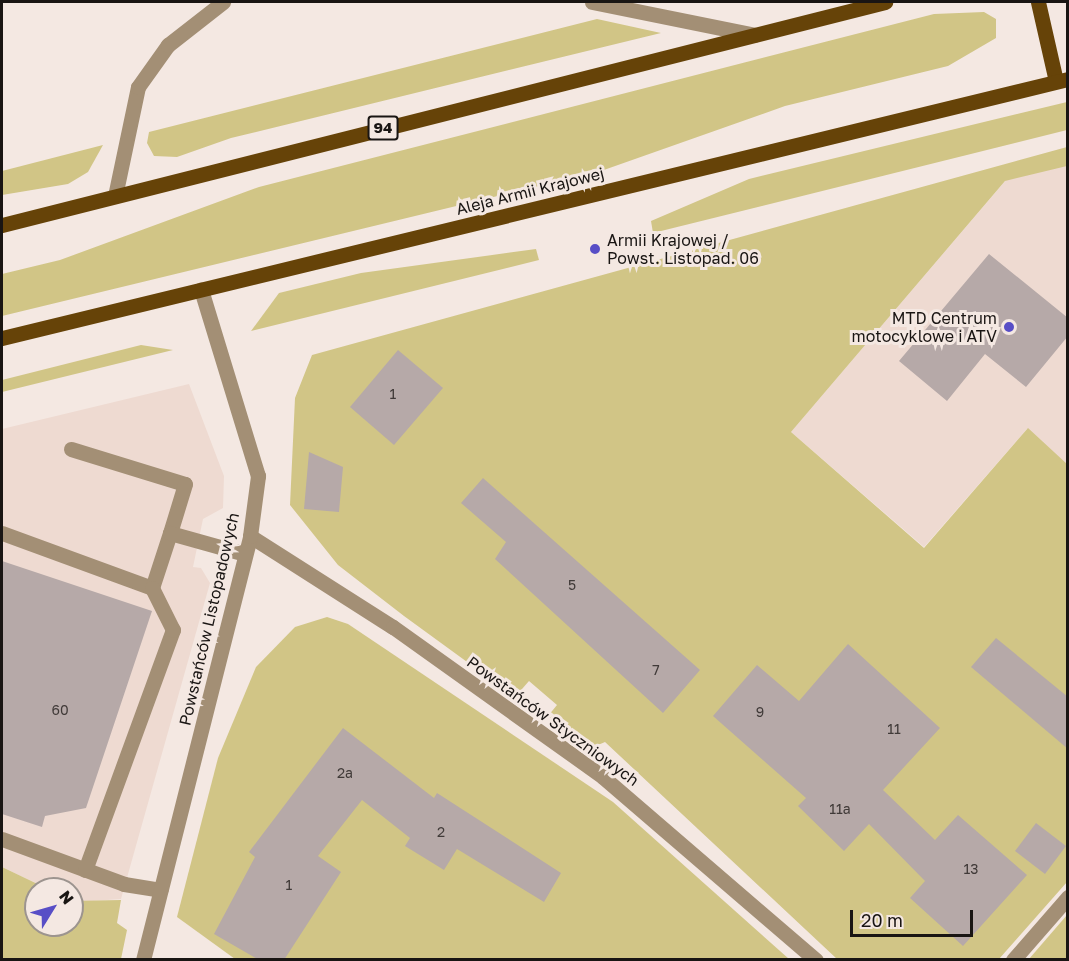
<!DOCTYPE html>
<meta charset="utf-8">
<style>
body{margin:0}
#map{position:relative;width:1069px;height:961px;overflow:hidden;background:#f4e8e2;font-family:"Golos Text",sans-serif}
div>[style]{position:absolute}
.built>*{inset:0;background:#eedad1}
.green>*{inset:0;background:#d1c586}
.building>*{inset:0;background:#b6a9a8}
.minor>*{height:15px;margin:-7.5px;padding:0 7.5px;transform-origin:7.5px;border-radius:7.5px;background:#a38f75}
.major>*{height:15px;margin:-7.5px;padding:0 7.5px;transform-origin:7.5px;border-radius:7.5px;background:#664308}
.dots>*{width:16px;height:16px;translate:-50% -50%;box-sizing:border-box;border:3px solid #f4e8e2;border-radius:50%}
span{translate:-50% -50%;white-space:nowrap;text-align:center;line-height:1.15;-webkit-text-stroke:6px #f4e8e2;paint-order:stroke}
.number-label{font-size:14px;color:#403a38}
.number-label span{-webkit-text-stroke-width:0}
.shield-label span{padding:2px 4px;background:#f4e8e2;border:2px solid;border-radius:4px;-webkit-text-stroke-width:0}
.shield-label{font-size:15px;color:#191513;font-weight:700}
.street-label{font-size:16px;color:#191513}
.poi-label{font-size:16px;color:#191513}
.left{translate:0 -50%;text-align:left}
.right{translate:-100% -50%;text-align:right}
.frame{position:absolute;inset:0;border:3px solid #191513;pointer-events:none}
.north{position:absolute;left:24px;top:877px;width:60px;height:60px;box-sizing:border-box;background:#f4e8e2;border:2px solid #9c948f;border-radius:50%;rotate:53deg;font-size:16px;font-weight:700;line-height:24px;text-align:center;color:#191513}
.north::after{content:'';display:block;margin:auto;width:21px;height:27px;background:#584ec6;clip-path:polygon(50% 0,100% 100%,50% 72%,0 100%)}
.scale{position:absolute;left:850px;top:910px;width:123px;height:27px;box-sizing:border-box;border:3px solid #191513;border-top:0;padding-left:8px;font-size:18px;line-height:21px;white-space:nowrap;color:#191513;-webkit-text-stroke:4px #f4e8e2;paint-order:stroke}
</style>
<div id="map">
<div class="built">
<i style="clip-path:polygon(1067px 165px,1067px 464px,1027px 429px,924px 547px,791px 432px,1006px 180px)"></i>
<i style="clip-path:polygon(189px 384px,224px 476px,223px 508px,203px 519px,193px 567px,201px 568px,210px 583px,121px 899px,76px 902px,72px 889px,48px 889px,2px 867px,2px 429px)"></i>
</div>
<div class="green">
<i style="clip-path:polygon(984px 12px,996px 19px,996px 38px,948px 66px,785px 106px,601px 171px,2px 316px,2px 274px,60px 260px,259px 187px,934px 14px)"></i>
<i style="clip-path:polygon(597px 19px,661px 33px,231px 138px,177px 157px,154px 156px,147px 143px,149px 132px)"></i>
<i style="clip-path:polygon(1067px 102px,1067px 130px,653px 233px,651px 221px,749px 179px)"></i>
<i style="clip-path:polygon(103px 145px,88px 172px,68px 184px,2px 195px,2px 171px)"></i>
<i style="clip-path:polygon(1067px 147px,1067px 166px,1005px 181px,791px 432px,924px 548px,1028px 428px,1067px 464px,1067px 882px,999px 959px,837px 959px,605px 742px,591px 748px,548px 716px,557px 705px,529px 681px,515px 697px,404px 616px,338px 565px,290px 505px,295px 398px,312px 355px)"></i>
<i style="clip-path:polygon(536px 249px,539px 260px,251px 331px,279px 293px,361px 273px)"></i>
<i style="clip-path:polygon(141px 345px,173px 350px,2px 392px,2px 380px)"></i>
<i style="clip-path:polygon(327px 617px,348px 624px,613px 802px,789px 959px,235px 959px,177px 917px,218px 758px,256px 667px,295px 627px)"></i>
<i style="clip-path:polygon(2px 867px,48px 889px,36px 889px,36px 925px,72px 925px,72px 901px,121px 900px,117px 923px,127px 930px,121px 959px,2px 959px)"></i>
<i style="clip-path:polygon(1067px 915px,1067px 959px,1029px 959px)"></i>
</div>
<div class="building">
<i style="clip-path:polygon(989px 254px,1068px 318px,1068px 336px,1026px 387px,985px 354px,947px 401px,899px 361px)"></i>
<i style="clip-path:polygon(398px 350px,443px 388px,394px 445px,350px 407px)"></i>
<i style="clip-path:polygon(309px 452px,343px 467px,339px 512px,304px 509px)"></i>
<i style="clip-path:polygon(483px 478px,700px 670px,663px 713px,495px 559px,506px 542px,461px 503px)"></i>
<i style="clip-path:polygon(2px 561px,152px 611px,86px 808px,45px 816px,42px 827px,2px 814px)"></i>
<i style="clip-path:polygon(996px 638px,1068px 697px,1068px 749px,971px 667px)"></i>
<i style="clip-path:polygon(848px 644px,940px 728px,883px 790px,935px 840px,958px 815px,1027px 875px,963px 946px,910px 898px,925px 881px,869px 824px,844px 851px,798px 806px,806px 798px,713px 716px,757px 665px,799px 701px)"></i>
<i style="clip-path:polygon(343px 728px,434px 798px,437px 793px,561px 873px,544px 902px,457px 849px,444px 870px,405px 846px,410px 838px,362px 800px,318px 856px,341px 872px,284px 960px,259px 960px,214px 934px,255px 857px,249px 852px)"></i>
<i style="clip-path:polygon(1036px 823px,1066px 846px,1045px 874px,1015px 851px)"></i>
</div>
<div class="minor">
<i style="left:592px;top:2px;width:166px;rotate:11.4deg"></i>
<i style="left:115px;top:196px;width:111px;rotate:-78.1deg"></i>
<i style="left:138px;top:87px;width:52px;rotate:-54.5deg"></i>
<i style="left:168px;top:45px;width:70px;rotate:-38deg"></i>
<i style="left:71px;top:449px;width:119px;rotate:17.1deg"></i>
<i style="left:185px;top:484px;width:51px;rotate:107deg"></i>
<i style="left:2px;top:533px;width:160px;rotate:20.1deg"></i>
<i style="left:152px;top:588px;width:58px;rotate:-71.9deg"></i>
<i style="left:170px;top:533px;width:78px;rotate:15.6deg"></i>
<i style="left:250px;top:536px;width:169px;rotate:32.5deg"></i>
<i style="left:393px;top:627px;width:258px;rotate:35.5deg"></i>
<i style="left:603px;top:777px;width:281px;rotate:40.7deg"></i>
<i style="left:2px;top:839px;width:130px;rotate:20.2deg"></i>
<i style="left:124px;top:884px;width:37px;rotate:9deg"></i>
<i style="left:85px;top:870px;width:256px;rotate:-69.9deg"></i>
<i style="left:173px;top:630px;width:47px;rotate:-116.6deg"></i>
<i style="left:143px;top:960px;width:437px;rotate:-75.8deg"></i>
<i style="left:250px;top:536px;width:61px;rotate:-82.4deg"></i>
<i style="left:258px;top:476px;width:195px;rotate:-107deg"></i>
<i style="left:1013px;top:960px;width:84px;rotate:-48.9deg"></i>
</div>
<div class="major">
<i style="left:1038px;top:2px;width:81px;rotate:77.2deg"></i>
<i style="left:2px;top:225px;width:911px;rotate:-14.17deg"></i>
<i style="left:2px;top:338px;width:1097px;rotate:-13.66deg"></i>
</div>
<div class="dots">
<i style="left:595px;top:249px;background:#584ec6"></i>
<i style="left:1009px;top:327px;background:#584ec6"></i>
</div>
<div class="number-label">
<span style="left:393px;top:394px">1</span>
<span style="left:572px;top:585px">5</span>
<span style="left:656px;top:670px">7</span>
<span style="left:60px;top:710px">60</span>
<span style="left:760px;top:712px">9</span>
<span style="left:894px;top:729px">11</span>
<span style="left:345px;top:773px">2a</span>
<span style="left:840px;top:809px">11a</span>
<span style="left:441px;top:832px">2</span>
<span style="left:971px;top:869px">13</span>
<span style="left:289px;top:885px">1</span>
</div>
<div class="shield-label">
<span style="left:383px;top:128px">94</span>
</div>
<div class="street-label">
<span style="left:530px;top:191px;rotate:-14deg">Aleja Armii Krajowej</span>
<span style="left:209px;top:619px;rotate:-77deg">Powstańców Listopadowych</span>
<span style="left:553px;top:721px;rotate:36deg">Powstańców Styczniowych</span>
</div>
<div class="poi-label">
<span class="left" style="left:607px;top:249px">Armii Krajowej /<br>Powst. Listopad. 06</span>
<span class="right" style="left:997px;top:327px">MTD Centrum<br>motocyklowe i ATV</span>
</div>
<div class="frame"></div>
<div class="north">N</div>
<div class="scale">20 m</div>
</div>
